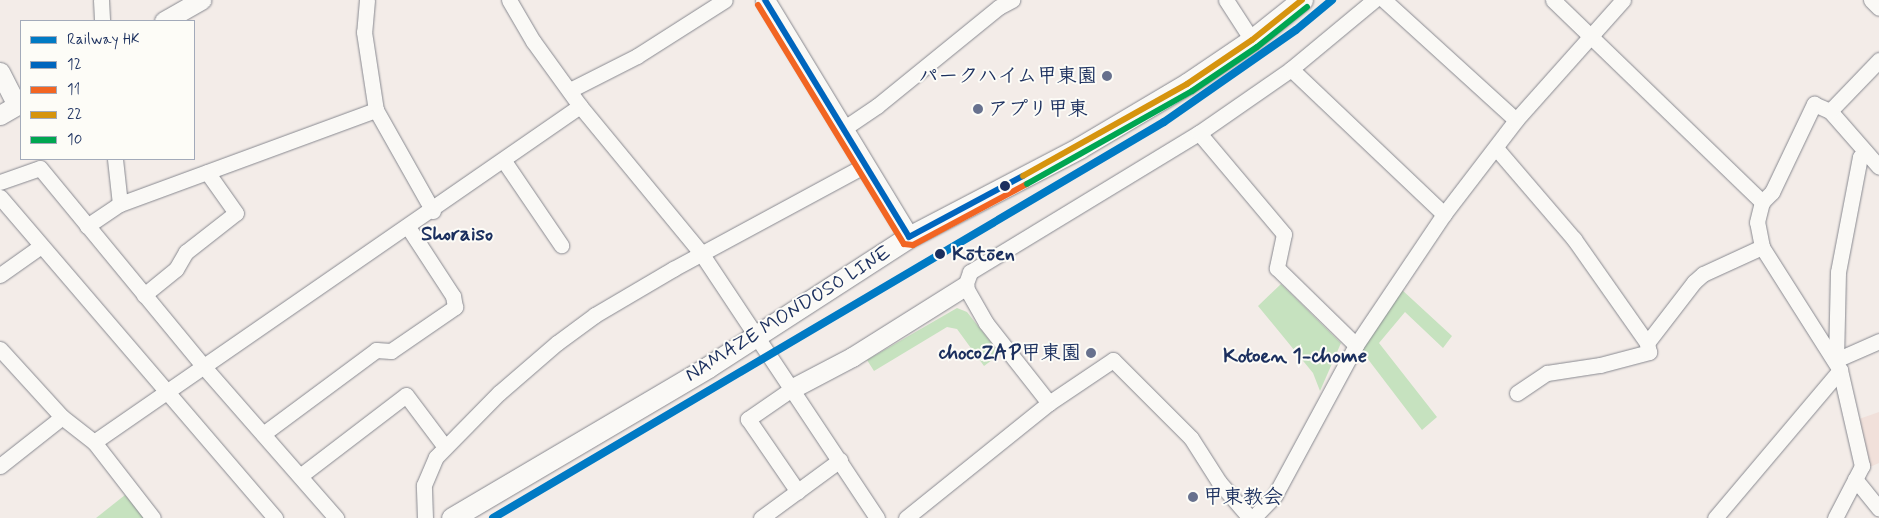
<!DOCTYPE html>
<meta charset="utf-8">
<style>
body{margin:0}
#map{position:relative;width:1879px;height:518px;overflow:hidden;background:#f3ece8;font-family:Mynerve,"Klee One",sans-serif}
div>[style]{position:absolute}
.built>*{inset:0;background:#f1e0da}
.green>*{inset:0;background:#c6e2bf}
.roads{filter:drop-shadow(0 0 1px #888990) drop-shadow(0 0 1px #888990)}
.minor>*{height:15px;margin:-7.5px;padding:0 7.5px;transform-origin:7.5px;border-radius:7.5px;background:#faf9f6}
.tertiary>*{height:19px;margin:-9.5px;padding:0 9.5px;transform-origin:9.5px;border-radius:9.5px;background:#faf9f6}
.secondary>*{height:21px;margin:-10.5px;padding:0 10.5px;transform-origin:10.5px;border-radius:10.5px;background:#faf9f6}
.bus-1>*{height:6px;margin:-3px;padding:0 3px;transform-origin:3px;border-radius:3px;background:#0065bd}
.bus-2>*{height:6px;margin:-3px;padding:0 3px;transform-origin:3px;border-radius:3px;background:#f26522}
.bus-3>*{height:6px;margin:-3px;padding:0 3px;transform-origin:3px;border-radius:3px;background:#d6940e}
.bus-4>*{height:6px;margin:-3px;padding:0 3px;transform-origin:3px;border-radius:3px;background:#00a651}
.rail-1>*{height:8px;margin:-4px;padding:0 4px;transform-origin:4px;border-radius:4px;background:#007ac4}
.dots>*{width:14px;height:14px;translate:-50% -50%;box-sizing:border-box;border:2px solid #fdfcf7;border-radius:50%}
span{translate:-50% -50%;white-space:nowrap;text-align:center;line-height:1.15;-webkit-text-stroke:4px #fdfcf7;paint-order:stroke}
.poi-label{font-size:20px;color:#1b2f5e;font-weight:700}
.right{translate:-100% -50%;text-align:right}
.left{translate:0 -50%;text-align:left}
.stop-label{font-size:20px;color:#1b2f5e;font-weight:700}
.street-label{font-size:20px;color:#1b2f5e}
.neighbourhood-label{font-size:21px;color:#1b2f5e;font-weight:700}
.legend{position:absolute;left:20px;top:20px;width:175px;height:140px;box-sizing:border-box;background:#fdfcf7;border:1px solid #a3aaba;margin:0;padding:6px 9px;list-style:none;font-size:15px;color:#1b2f5e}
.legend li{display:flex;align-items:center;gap:10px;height:25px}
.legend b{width:25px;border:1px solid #a3aaba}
</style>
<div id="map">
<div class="built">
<i style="clip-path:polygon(1879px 412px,1879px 463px,1870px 467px,1859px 419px)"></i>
</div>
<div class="green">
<i style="clip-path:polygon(1281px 284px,1341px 343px,1320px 391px,1313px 373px,1258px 306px)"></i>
<i style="clip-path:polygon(1401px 289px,1452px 336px,1443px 348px,1405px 312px,1379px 343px,1437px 417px,1422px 430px,1361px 350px)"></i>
<i style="clip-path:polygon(957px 308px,967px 312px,1000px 354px,984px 366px,957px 329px,947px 327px,874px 371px,867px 360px)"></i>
<i style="clip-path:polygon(125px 495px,144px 518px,96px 518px)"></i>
</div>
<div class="roads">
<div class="minor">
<i style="left:101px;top:0;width:21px;rotate:87deg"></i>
<i style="left:367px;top:0;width:32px;rotate:95deg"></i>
<i style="left:364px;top:32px;width:79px;rotate:81.3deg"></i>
<i style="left:376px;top:110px;width:116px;rotate:60.6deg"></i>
<i style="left:509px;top:0;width:48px;rotate:59.7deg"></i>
<i style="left:533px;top:41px;width:80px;rotate:54.1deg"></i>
<i style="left:580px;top:106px;width:190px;rotate:50.5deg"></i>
<i style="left:701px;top:253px;width:318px;rotate:56.4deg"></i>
<i style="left:1226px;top:0;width:48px;rotate:57deg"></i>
<i style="left:1384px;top:0;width:178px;rotate:42.3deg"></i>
<i style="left:1553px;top:0;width:291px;rotate:44deg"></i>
<i style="left:1871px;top:0;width:11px;rotate:45deg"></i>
<i style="left:1291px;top:69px;width:211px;rotate:43.5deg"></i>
<i style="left:570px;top:90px;width:75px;rotate:-26.9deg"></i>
<i style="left:637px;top:56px;width:104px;rotate:-32.5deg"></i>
<i style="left:1830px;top:111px;width:74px;rotate:48.8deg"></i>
<i style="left:843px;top:129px;width:41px;rotate:-34.1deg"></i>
<i style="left:877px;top:106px;width:157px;rotate:-39.1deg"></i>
<i style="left:999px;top:7px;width:15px;rotate:-28deg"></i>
<i style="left:1199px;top:133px;width:132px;rotate:49.9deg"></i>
<i style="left:1284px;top:234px;width:35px;rotate:102deg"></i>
<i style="left:1277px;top:268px;width:110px;rotate:44.3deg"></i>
<i style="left:1496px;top:148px;width:120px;rotate:49.4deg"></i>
<i style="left:1574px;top:239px;width:127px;rotate:54.9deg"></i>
<i style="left:115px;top:159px;width:45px;rotate:83.7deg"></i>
<i style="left:504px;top:161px;width:102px;rotate:55.8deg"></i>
<i style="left:0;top:182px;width:42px;rotate:-19.3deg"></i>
<i style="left:40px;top:168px;width:258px;rotate:50.5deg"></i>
<i style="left:204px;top:367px;width:201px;rotate:48.8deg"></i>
<i style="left:0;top:197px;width:423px;rotate:49.4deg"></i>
<i style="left:87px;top:226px;width:40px;rotate:-34deg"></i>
<i style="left:120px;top:204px;width:273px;rotate:-20.2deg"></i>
<i style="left:0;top:275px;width:50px;rotate:-35.3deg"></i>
<i style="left:144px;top:295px;width:41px;rotate:-39.1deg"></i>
<i style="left:176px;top:269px;width:20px;rotate:-60deg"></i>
<i style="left:186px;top:252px;width:63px;rotate:-38deg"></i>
<i style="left:236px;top:213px;width:50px;rotate:-125.3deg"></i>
<i style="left:0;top:349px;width:92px;rotate:47.6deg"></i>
<i style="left:62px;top:417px;width:41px;rotate:38deg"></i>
<i style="left:94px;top:442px;width:96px;rotate:52.2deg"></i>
<i style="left:1836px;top:360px;width:88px;rotate:-88.7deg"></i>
<i style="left:1838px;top:272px;width:117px;rotate:-79.2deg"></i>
<i style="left:1860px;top:157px;width:7px;rotate:-45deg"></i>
<i style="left:1836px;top:360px;width:47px;rotate:-23.8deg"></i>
<i style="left:793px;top:388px;width:55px;rotate:145.4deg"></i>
<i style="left:748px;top:419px;width:88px;rotate:55.6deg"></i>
<i style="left:1517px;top:393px;width:36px;rotate:-34deg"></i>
<i style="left:1547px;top:373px;width:54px;rotate:-8.6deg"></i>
<i style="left:1600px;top:365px;width:51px;rotate:-14.9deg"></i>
<i style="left:1649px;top:352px;width:9px;rotate:-103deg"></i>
<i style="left:1647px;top:343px;width:77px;rotate:-52.4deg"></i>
<i style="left:1694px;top:282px;width:12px;rotate:-42deg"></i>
<i style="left:1703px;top:274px;width:65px;rotate:-24.6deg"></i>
<i style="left:1049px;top:403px;width:102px;rotate:-128.2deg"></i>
<i style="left:986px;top:323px;width:43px;rotate:-119.6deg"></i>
<i style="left:965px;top:286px;width:15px;rotate:-70deg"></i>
<i style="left:970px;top:272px;width:268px;rotate:-31.3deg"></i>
<i style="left:1199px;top:133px;width:112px;rotate:-34.8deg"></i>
<i style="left:1291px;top:69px;width:108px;rotate:-39.7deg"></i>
<i style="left:263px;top:434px;width:141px;rotate:-36.6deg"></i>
<i style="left:376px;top:350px;width:15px;rotate:4deg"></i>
<i style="left:391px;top:351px;width:78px;rotate:-34.5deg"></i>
<i style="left:455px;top:307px;width:11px;rotate:-100deg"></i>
<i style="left:453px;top:296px;width:82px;rotate:-123.1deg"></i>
<i style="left:94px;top:442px;width:591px;rotate:-34.66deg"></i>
<i style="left:0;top:466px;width:79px;rotate:-38.3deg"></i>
<i style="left:300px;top:476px;width:133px;rotate:-37.4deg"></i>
<i style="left:406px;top:395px;width:65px;rotate:53.1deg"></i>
<i style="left:1855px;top:479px;width:38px;rotate:51deg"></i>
<i style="left:425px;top:518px;width:33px;rotate:-92deg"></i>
<i style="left:424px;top:485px;width:30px;rotate:-67deg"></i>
<i style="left:436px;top:457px;width:90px;rotate:-45.5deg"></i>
<i style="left:499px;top:393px;width:77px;rotate:-40.8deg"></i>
<i style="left:557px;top:343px;width:47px;rotate:-36.4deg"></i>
<i style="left:595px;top:315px;width:91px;rotate:-30.5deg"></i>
<i style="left:673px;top:269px;width:218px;rotate:-28.4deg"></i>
<i style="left:761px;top:518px;width:98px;rotate:-36.3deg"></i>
<i style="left:906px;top:518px;width:184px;rotate:-38.8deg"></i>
<i style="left:1049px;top:403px;width:77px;rotate:-33.9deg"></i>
<i style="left:1113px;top:360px;width:110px;rotate:45deg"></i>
<i style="left:1191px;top:438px;width:52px;rotate:57.5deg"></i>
<i style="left:1219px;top:482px;width:48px;rotate:49.3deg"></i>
<i style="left:1253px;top:518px;width:32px;rotate:-46deg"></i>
<i style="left:1275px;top:495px;width:170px;rotate:-61.6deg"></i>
<i style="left:1356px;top:345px;width:158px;rotate:-56.1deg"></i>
<i style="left:1444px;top:214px;width:118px;rotate:-52.5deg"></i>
<i style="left:1516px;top:120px;width:161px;rotate:-48.3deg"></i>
<i style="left:1715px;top:518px;width:194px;rotate:-49.8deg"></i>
<i style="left:1835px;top:518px;width:59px;rotate:-62.6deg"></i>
<i style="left:1862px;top:466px;width:98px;rotate:-102.9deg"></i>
<i style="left:1840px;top:370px;width:146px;rotate:-122.4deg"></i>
<i style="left:1762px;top:247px;width:25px;rotate:-101deg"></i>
<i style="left:1757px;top:222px;width:21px;rotate:-76deg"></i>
<i style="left:1762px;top:202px;width:14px;rotate:-45deg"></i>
<i style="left:1772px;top:192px;width:98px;rotate:-64.5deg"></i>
<i style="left:1814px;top:104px;width:17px;rotate:24deg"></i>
<i style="left:1830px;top:111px;width:71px;rotate:-46.1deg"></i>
</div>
<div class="tertiary">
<i style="left:765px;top:0;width:277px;rotate:58.7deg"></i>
<i style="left:164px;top:21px;width:43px;rotate:-29.6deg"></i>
<i style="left:0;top:72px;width:37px;rotate:63deg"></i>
<i style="left:0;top:115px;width:24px;rotate:-30deg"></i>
<i style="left:793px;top:388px;width:67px;rotate:-27.7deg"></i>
<i style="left:852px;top:357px;width:133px;rotate:-32.1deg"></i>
</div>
<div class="secondary">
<i style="left:452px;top:518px;width:297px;rotate:-30.5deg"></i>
<i style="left:708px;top:367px;width:239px;rotate:-32.9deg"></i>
<i style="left:909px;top:237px;width:192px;rotate:-27.6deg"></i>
<i style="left:1079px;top:148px;width:126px;rotate:-30.7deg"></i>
<i style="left:1187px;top:84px;width:78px;rotate:-34.1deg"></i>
<i style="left:1252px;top:40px;width:64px;rotate:-38.7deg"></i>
</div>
</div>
<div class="bus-1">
<i style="left:765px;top:0;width:277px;rotate:58.7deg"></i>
<i style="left:909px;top:237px;width:129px;rotate:-28.2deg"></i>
</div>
<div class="bus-2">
<i style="left:758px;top:5px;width:280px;rotate:58.6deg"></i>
<i style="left:904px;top:244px;width:9px;rotate:6deg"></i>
<i style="left:913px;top:245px;width:129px;rotate:-28.2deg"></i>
</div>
<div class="bus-3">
<i style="left:1023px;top:176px;width:188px;rotate:-29.3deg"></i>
<i style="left:1187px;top:84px;width:78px;rotate:-34.1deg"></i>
<i style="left:1252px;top:40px;width:64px;rotate:-38.7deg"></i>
</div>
<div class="bus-4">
<i style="left:1027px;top:184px;width:189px;rotate:-29.4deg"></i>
<i style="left:1192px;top:91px;width:78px;rotate:-34.1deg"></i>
<i style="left:1257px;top:47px;width:64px;rotate:-38.7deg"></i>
</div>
<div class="rail-1">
<i style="left:493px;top:518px;width:779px;rotate:-30.55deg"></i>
<i style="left:1164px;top:122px;width:161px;rotate:-34.9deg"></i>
<i style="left:1296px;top:30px;width:47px;rotate:-39.8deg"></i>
</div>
<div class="dots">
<i style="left:1107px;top:76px;background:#67718e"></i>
<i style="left:978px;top:109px;background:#67718e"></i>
<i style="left:1005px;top:186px;background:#1b2f5e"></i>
<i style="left:940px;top:254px;background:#1b2f5e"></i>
<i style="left:1091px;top:353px;background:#67718e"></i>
<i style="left:1193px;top:497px;background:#67718e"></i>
</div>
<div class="poi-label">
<span class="right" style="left:1097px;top:76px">パークハイム甲東園</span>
<span class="left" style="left:988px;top:109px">アプリ甲東</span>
<span class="right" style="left:1081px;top:353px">chocoZAP甲東園</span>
<span class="left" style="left:1203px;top:497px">甲東教会</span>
</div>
<div class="stop-label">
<span class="left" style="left:952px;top:254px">Kōtōen</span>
</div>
<div class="street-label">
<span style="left:788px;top:314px;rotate:-32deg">NAMAZE MONDOSO LINE</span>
</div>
<div class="neighbourhood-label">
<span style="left:457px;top:234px">Shoraiso</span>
<span style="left:1295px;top:356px">Kotoen 1-chome</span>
</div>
<ul class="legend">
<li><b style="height:6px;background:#007ac4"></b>Railway HK</li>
<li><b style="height:6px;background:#0065bd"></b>12</li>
<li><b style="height:6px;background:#f26522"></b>11</li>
<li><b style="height:6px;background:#d6940e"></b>22</li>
<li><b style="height:6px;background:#00a651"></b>10</li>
</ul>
</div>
